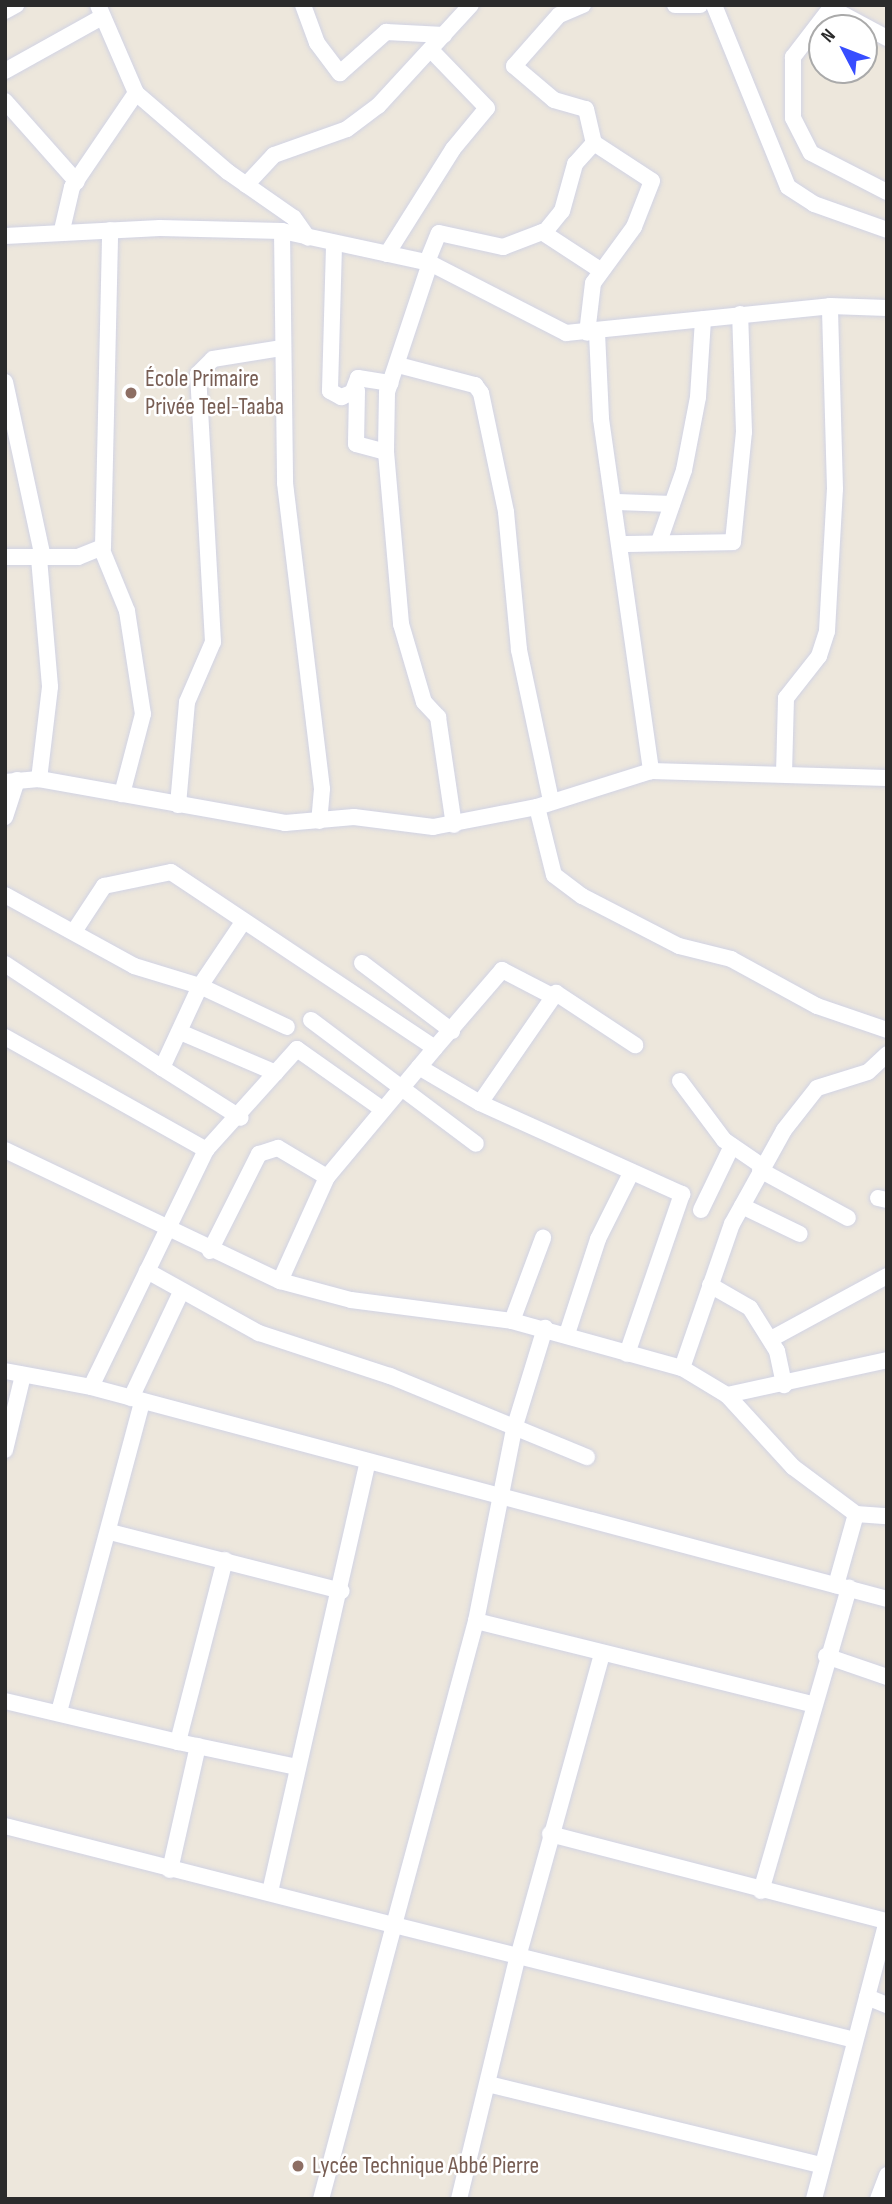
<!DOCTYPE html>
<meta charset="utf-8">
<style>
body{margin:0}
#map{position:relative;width:892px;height:2204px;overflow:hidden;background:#ede7dc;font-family:"Sofia Sans Condensed",sans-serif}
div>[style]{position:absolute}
.roads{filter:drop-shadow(0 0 2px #d1d3e4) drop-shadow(0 0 2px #d1d3e4)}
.minor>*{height:16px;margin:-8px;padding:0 8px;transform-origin:8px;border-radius:8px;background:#fff}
.dots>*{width:19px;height:19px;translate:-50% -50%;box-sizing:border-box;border:4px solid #fff;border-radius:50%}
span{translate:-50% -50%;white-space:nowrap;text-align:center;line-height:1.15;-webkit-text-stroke:5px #fff;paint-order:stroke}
.education-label{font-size:24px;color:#785e54}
.left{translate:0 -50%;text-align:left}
.frame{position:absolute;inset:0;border:7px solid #2b2b2b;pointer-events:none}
.north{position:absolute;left:808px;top:14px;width:70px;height:70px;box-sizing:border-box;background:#fff;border:2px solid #aaa;border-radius:50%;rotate:312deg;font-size:19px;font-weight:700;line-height:28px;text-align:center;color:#2b2b2b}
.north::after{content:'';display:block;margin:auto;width:24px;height:32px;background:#374dff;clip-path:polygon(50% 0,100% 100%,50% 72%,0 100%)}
</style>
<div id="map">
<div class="roads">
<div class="minor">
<i style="left:98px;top:5px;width:96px;rotate:66.6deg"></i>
<i style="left:136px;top:93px;width:121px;rotate:40.7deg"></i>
<i style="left:228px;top:172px;width:80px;rotate:34.9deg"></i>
<i style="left:294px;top:218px;width:24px;rotate:55deg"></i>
<i style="left:303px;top:5px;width:40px;rotate:69.8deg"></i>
<i style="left:317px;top:43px;width:38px;rotate:53deg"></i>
<i style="left:340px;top:73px;width:62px;rotate:-41.7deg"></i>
<i style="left:386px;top:32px;width:58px;rotate:3deg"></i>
<i style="left:583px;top:5px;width:26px;rotate:157deg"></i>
<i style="left:559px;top:15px;width:68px;rotate:131.4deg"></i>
<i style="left:514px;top:66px;width:52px;rotate:40.4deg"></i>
<i style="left:554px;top:100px;width:33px;rotate:16deg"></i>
<i style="left:586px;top:109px;width:35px;rotate:77deg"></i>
<i style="left:594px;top:143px;width:69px;rotate:33.2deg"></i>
<i style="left:652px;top:181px;width:49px;rotate:111.4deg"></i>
<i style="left:634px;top:227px;width:69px;rotate:126.2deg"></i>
<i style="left:593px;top:283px;width:50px;rotate:96.8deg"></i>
<i style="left:675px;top:5px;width:25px"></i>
<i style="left:714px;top:5px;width:196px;rotate:67.9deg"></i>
<i style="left:788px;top:187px;width:31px;rotate:33deg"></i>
<i style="left:814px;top:204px;width:77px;rotate:19.6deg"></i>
<i style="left:833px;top:5px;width:66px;rotate:127.6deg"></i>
<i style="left:793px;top:57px;width:61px;rotate:90deg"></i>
<i style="left:793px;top:118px;width:39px;rotate:63deg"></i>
<i style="left:811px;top:153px;width:85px;rotate:27.2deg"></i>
<i style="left:831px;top:8px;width:64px;rotate:28.2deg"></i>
<i style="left:5px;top:11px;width:13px;rotate:-29deg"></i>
<i style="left:5px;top:71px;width:111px;rotate:-29.1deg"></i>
<i style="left:5px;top:101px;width:108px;rotate:48.4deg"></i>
<i style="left:246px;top:185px;width:41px;rotate:-47deg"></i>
<i style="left:274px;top:155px;width:77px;rotate:-19.6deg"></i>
<i style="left:347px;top:129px;width:39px;rotate:-37deg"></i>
<i style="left:378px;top:106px;width:137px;rotate:-47.4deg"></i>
<i style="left:62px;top:230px;width:44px;rotate:-76.9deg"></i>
<i style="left:72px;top:187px;width:114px;rotate:-55.8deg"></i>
<i style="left:282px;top:231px;width:252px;rotate:89.3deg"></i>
<i style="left:285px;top:483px;width:308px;rotate:83.1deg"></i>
<i style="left:322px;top:789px;width:32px;rotate:95deg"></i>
<i style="left:544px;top:233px;width:28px;rotate:-51deg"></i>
<i style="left:562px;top:211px;width:49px;rotate:-74.5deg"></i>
<i style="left:575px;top:164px;width:28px;rotate:-48deg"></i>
<i style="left:5px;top:236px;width:155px;rotate:-3deg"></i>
<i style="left:160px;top:228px;width:122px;rotate:1.4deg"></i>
<i style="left:282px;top:231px;width:151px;rotate:12.2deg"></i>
<i style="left:430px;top:263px;width:153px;rotate:27.2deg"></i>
<i style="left:566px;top:333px;width:265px;rotate:-5.8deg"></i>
<i style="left:830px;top:306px;width:57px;rotate:2deg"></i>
<i style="left:334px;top:246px;width:145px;rotate:91.6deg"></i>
<i style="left:330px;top:391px;width:13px;rotate:29deg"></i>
<i style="left:341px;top:397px;width:17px;rotate:-21deg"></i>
<i style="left:357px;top:391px;width:53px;rotate:91.1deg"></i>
<i style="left:356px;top:444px;width:31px;rotate:15deg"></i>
<i style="left:387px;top:254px;width:124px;rotate:-57.8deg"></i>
<i style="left:453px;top:149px;width:53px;rotate:-50.3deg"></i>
<i style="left:487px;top:108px;width:81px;rotate:-134deg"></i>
<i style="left:427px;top:262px;width:31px;rotate:-68deg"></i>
<i style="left:439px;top:233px;width:66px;rotate:12.3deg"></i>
<i style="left:503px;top:247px;width:42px;rotate:-21deg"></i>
<i style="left:542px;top:232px;width:69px;rotate:33.2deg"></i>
<i style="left:430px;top:263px;width:136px;rotate:108.4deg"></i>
<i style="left:387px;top:392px;width:60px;rotate:91deg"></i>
<i style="left:386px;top:452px;width:173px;rotate:85deg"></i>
<i style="left:401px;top:624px;width:81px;rotate:73.6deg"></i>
<i style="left:424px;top:702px;width:21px;rotate:47deg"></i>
<i style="left:438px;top:717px;width:109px;rotate:81.6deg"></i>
<i style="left:597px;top:333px;width:86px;rotate:87.3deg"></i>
<i style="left:601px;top:419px;width:356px;rotate:81.9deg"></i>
<i style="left:398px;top:365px;width:80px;rotate:14.6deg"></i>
<i style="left:475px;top:385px;width:10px;rotate:53deg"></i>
<i style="left:481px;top:393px;width:122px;rotate:78.1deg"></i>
<i style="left:506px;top:512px;width:139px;rotate:84.6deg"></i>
<i style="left:519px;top:650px;width:154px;rotate:78deg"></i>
<i style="left:5px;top:382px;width:180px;rotate:77.8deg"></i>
<i style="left:353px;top:391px;width:14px;rotate:-69deg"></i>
<i style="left:358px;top:378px;width:33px;rotate:9deg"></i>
<i style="left:617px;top:502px;width:55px;rotate:2.1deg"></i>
<i style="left:660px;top:539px;width:73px;rotate:-70.8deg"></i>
<i style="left:684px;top:470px;width:74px;rotate:-79.1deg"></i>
<i style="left:698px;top:397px;width:78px;rotate:-86.3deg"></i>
<i style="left:622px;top:544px;width:111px;rotate:-1deg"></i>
<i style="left:733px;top:542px;width:111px;rotate:-84.3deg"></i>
<i style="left:744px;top:432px;width:118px;rotate:-91.9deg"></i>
<i style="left:102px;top:550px;width:66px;rotate:67.7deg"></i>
<i style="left:127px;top:611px;width:104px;rotate:81.2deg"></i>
<i style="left:143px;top:714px;width:83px;rotate:104.7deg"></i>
<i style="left:5px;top:557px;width:73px"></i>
<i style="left:78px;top:557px;width:27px;rotate:-22deg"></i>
<i style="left:103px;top:547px;width:317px;rotate:-88.7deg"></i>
<i style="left:39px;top:558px;width:129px;rotate:85.1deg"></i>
<i style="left:50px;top:687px;width:93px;rotate:96.8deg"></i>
<i style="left:784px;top:774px;width:76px;rotate:-88.5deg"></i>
<i style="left:786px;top:698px;width:53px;rotate:-51.8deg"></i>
<i style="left:819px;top:656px;width:26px;rotate:-72deg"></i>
<i style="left:827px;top:631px;width:142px;rotate:-86.8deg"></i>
<i style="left:835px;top:489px;width:183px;rotate:-91.6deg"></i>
<i style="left:5px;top:782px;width:34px;rotate:-5deg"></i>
<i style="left:39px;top:779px;width:250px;rotate:10.1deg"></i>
<i style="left:285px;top:823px;width:69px;rotate:-5deg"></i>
<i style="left:354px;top:817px;width:80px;rotate:7.2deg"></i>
<i style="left:433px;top:827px;width:106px;rotate:-10.9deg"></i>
<i style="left:537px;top:807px;width:120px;rotate:-17.5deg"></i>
<i style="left:651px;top:771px;width:236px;rotate:1.7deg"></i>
<i style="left:178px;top:805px;width:103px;rotate:-85deg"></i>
<i style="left:187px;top:702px;width:65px;rotate:-66.6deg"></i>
<i style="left:213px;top:642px;width:268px;rotate:-93.2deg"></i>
<i style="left:198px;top:374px;width:21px;rotate:-45deg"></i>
<i style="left:213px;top:359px;width:70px;rotate:-9.1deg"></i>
<i style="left:537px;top:807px;width:70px;rotate:76deg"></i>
<i style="left:554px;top:875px;width:35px;rotate:37deg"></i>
<i style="left:582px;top:896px;width:109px;rotate:27.3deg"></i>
<i style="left:679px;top:946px;width:54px;rotate:14deg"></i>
<i style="left:731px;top:959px;width:98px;rotate:28.7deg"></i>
<i style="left:817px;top:1006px;width:74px;rotate:18.9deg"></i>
<i style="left:5px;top:817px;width:39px;rotate:-72deg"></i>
<i style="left:5px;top:895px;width:147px;rotate:28.8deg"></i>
<i style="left:134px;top:966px;width:69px;rotate:16.9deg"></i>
<i style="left:200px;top:986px;width:77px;rotate:-56.1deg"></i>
<i style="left:75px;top:930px;width:53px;rotate:-56.6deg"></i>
<i style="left:104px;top:886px;width:68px;rotate:-11.8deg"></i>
<i style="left:171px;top:872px;width:317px;rotate:33.7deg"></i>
<i style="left:435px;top:1048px;width:168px;rotate:129.9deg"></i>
<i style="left:327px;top:1177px;width:114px;rotate:114.3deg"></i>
<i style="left:362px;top:963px;width:113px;rotate:37.1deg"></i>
<i style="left:5px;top:964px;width:188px;rotate:33.5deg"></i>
<i style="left:162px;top:1068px;width:90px;rotate:-65.1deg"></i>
<i style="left:200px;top:986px;width:96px;rotate:25.2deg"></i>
<i style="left:311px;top:1020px;width:206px;rotate:36.9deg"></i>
<i style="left:180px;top:1032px;width:104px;rotate:23.1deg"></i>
<i style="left:5px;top:1037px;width:231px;rotate:29.3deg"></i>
<i style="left:206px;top:1150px;width:263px;rotate:115.9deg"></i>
<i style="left:435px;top:1048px;width:103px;rotate:-49.3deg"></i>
<i style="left:502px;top:970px;width:54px;rotate:27.5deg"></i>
<i style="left:419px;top:1067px;width:71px;rotate:30.5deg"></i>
<i style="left:480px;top:1103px;width:222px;rotate:24.3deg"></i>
<i style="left:682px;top:1194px;width:169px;rotate:109deg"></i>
<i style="left:162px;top:1068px;width:93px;rotate:32.3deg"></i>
<i style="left:680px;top:1081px;width:74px;rotate:53.3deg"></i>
<i style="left:724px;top:1140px;width:46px;rotate:34.4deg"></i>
<i style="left:480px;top:1103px;width:134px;rotate:-55.4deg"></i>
<i style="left:556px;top:993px;width:95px;rotate:33.4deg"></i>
<i style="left:5px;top:1150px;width:305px;rotate:25.5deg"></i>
<i style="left:280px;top:1281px;width:73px;rotate:15deg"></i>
<i style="left:351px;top:1300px;width:162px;rotate:7.4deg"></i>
<i style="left:512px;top:1321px;width:176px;rotate:15.5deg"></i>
<i style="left:682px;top:1368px;width:52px;rotate:31deg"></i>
<i style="left:727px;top:1395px;width:98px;rotate:47.5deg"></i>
<i style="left:793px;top:1467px;width:79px;rotate:36.7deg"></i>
<i style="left:856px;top:1514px;width:74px;rotate:105.7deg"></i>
<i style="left:206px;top:1150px;width:136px;rotate:-48deg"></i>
<i style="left:297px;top:1049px;width:104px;rotate:35.2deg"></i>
<i style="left:760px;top:1170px;width:100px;rotate:28.6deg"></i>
<i style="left:878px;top:1198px;width:9px;rotate:13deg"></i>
<i style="left:742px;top:1206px;width:64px;rotate:25.8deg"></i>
<i style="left:701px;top:1210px;width:71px;rotate:-64.2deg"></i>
<i style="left:210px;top:1251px;width:109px;rotate:-63.2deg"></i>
<i style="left:259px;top:1154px;width:20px;rotate:-18deg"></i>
<i style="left:278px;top:1148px;width:57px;rotate:30.6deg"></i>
<i style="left:147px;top:1271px;width:128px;rotate:29deg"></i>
<i style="left:259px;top:1333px;width:138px;rotate:18.2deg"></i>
<i style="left:390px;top:1376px;width:213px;rotate:22.4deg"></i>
<i style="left:710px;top:1285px;width:46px;rotate:29.9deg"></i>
<i style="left:750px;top:1308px;width:51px;rotate:57.9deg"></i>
<i style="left:777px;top:1351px;width:35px;rotate:78deg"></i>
<i style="left:512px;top:1321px;width:89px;rotate:-69.5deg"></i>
<i style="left:567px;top:1334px;width:100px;rotate:-71.9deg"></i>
<i style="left:598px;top:1239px;width:74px;rotate:-63.4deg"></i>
<i style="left:771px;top:1339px;width:132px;rotate:-28.5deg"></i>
<i style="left:682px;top:1368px;width:152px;rotate:-70.9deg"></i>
<i style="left:732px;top:1224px;width:107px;rotate:-61deg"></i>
<i style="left:784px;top:1130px;width:53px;rotate:-51.8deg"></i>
<i style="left:817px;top:1088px;width:53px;rotate:-17.4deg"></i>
<i style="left:868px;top:1072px;width:26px;rotate:-43deg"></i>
<i style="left:5px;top:1371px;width:87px;rotate:10.5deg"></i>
<i style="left:91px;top:1387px;width:824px;rotate:14.91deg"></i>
<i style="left:727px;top:1395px;width:164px;rotate:-12.3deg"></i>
<i style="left:131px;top:1398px;width:117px;rotate:-64.7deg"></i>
<i style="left:5px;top:1450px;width:77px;rotate:-76.5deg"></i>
<i style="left:856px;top:1514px;width:31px;rotate:4deg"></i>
<i style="left:110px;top:1532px;width:239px;rotate:14.3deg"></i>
<i style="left:225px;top:1560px;width:188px;rotate:104.5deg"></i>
<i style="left:178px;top:1742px;width:122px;rotate:11.9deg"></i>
<i style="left:476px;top:1621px;width:345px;rotate:13.9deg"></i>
<i style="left:602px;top:1654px;width:313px;rotate:105.5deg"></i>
<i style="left:518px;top:1956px;width:347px;rotate:14deg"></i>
<i style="left:826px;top:1656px;width:65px;rotate:19deg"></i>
<i style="left:5px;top:1701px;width:178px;rotate:13.3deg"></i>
<i style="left:59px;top:1712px;width:321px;rotate:-75deg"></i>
<i style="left:5px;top:1826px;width:401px;rotate:14.3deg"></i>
<i style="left:394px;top:1925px;width:284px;rotate:104.9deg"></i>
<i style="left:550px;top:1834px;width:348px;rotate:14.5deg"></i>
<i style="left:170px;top:1870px;width:127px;rotate:-77.3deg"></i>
<i style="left:761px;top:1891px;width:316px;rotate:-73.8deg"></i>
<i style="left:270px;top:1892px;width:438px;rotate:-77.2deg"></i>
<i style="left:867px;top:1997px;width:22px;rotate:22deg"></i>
<i style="left:488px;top:2084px;width:342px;rotate:13.7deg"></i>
<i style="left:459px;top:2199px;width:250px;rotate:-76.4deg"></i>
<i style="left:518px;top:1956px;width:128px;rotate:-166deg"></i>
<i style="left:394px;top:1925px;width:315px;rotate:-74.9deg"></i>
<i style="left:476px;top:1621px;width:196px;rotate:-78.8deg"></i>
<i style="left:514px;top:1429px;width:106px;rotate:-72.9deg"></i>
<i style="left:814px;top:2199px;width:288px;rotate:-75.3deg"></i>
<i style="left:878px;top:2199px;width:26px;rotate:-69deg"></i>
</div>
</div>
<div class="dots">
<i style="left:131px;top:393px;background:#8d6e63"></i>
<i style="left:298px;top:2166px;background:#8d6e63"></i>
</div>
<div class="education-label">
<span class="left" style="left:145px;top:393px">École Primaire<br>Privée Teel-Taaba</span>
<span class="left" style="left:312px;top:2166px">Lycée Technique Abbé Pierre</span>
</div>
<div class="frame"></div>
<div class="north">N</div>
</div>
